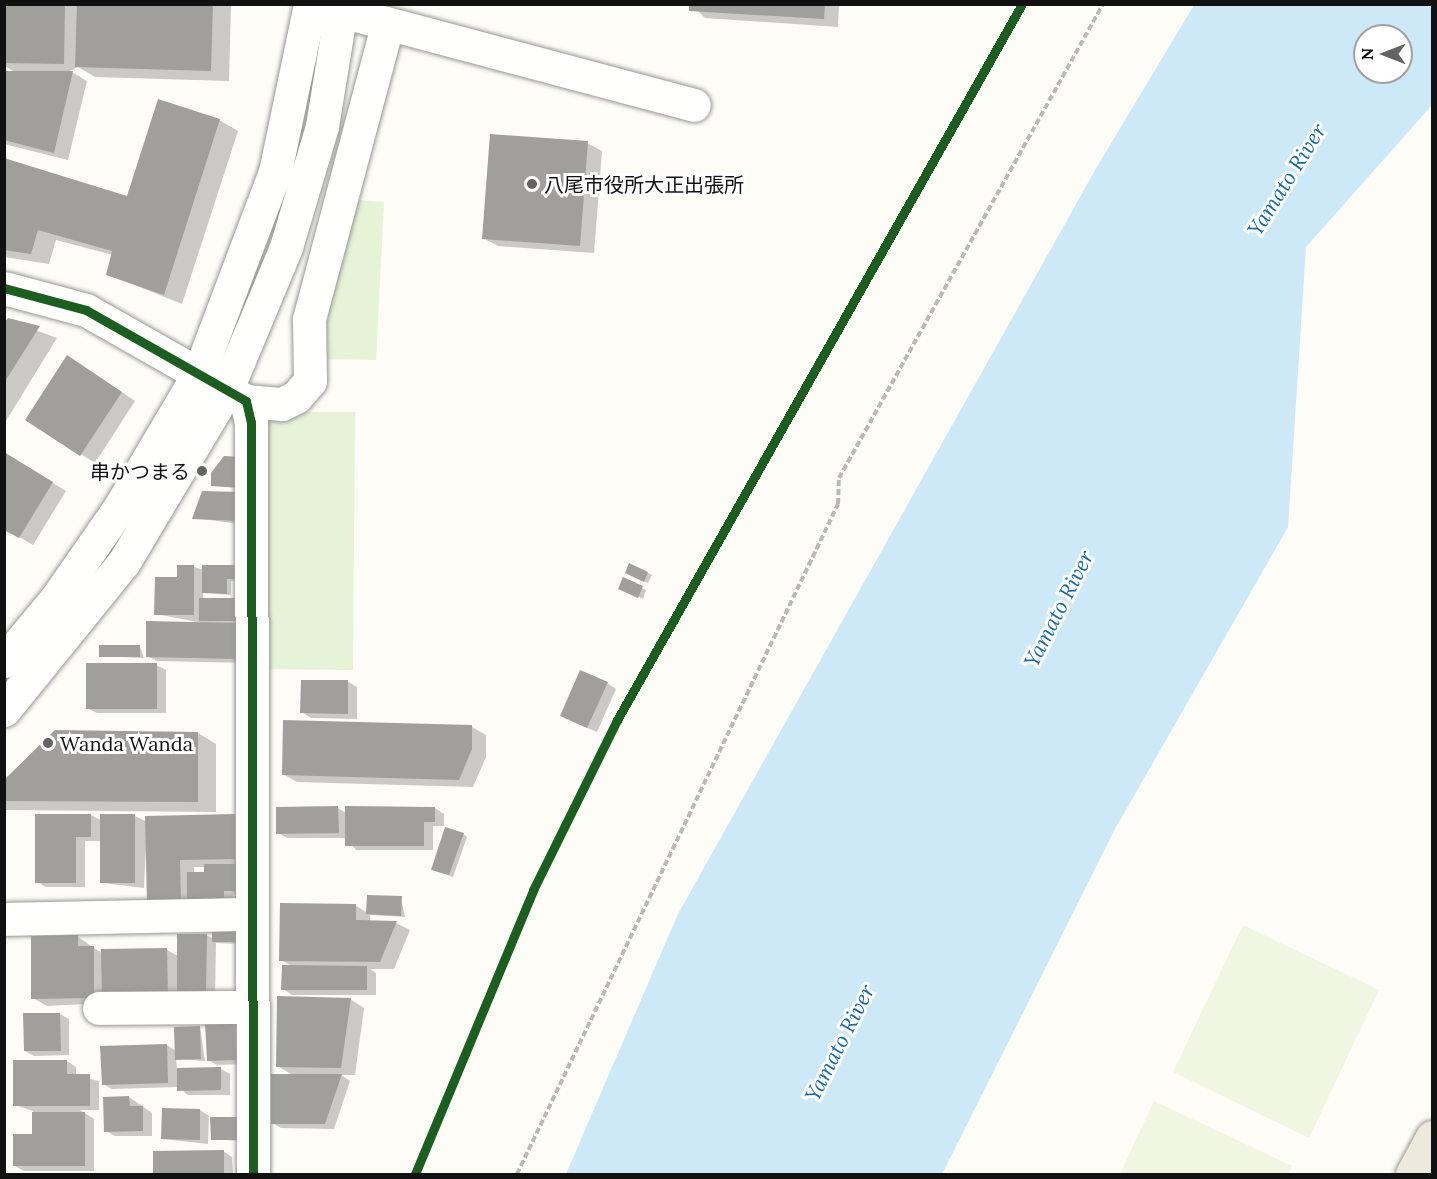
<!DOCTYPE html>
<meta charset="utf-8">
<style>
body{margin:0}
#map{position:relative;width:1437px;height:1179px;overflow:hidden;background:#fdfcf7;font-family:Lora,"Noto Sans JP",serif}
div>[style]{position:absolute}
.green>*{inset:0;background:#e7f3d7}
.pitch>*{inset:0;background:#f0f6e1}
.water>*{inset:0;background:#cde8f7}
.shadow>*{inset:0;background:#0003}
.building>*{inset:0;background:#a19f9c}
.path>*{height:4px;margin-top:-2px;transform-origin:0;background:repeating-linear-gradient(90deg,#b9b9b8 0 6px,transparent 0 9px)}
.roads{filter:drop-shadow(0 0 2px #979795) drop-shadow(0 0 2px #979795)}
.minor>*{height:33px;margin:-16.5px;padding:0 16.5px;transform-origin:16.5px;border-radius:16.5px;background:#fffffe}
.major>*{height:33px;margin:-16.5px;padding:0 16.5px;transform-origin:16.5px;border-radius:16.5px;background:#ede9dc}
.cycleway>*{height:9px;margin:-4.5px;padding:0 4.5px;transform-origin:4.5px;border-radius:4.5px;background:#1b5e20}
.dots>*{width:16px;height:16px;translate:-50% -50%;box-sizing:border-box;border:3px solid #fff;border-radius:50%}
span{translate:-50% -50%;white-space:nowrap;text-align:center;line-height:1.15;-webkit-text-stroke:6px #fff;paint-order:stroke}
.poi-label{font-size:20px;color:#111}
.left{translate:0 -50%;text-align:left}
.right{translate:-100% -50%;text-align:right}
.water-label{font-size:21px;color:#1768a6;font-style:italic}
.frame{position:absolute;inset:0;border:6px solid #111;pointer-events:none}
.north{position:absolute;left:1353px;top:24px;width:60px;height:60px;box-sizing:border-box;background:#fff;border:2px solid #a0a0a0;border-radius:50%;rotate:270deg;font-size:16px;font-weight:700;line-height:24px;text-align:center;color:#111}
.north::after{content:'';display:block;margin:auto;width:21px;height:27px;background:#646362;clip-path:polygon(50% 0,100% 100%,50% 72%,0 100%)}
</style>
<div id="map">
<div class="green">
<i style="clip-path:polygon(343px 199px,384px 202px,376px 360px,313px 359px)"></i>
<i style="clip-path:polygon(262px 412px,355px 412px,353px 670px,267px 669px)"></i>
</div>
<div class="pitch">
<i style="clip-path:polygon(1243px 925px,1379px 990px,1309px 1138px,1173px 1072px)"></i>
<i style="clip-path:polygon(1154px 1101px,1292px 1166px,1288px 1174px,1120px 1174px)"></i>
</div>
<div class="water">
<i style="clip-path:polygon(evenodd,1194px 5px,1432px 5px,1432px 105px,1306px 247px,1288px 527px,1115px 829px,942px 1174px,566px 1174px,678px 914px,1098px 165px,1194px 5px,1365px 36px,1401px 36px,1401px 72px,1365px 72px,1365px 36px)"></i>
</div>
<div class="shadow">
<i style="clip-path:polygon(4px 4px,231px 4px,229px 81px,95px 77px,78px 67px,70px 71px,87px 81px,68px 160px,4px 144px,4px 72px,15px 72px,4px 66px)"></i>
<i style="clip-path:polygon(691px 4px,839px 4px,838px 27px,705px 18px)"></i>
<i style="clip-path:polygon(219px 120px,238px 131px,182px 304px,107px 274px,113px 255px,56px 240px,49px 264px,4px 257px,4px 160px,128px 197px)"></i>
<i style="clip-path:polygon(587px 143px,602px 151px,594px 253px,498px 246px,483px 238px)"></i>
<i style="clip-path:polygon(8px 320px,57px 338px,4px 424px,4px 326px)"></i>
<i style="clip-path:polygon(81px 365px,135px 401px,95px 463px,27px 420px)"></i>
<i style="clip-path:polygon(4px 453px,66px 491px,33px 545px,4px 528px)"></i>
<i style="clip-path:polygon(203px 492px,248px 525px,194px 518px)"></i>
<i style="clip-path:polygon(630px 565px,652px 575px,648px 583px,631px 575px)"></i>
<i style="clip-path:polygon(194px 567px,241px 581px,231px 581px,231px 595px,203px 592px,203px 599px,248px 630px,247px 663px,157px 661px,147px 656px,208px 624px,156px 614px,179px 579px)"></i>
<i style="clip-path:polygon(624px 579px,646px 590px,643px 599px,624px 591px)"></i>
<i style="clip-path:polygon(140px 647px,144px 658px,101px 656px)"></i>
<i style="clip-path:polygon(156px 665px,166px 670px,166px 713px,97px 713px,87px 708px)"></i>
<i style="clip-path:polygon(348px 682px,357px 687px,357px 719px,311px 718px,302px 712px)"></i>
<i style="clip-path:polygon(607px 683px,616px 689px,597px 732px,571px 721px)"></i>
<i style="clip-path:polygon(472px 727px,486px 735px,486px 757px,473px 787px,297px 782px,283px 774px)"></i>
<i style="clip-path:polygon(198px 733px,216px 744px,216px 812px,4px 810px,4px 782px)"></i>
<i style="clip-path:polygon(338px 808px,346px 813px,346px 808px,435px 808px,444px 814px,444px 826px,433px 826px,433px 850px,356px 850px,346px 838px,287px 838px,278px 833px)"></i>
<i style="clip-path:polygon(evenodd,91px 815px,102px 821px,135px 816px,147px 822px,234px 816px,248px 824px,249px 895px,233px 895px,233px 908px,162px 911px,147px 826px,144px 888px,102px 883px,102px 841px,85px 841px,85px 887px,46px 887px,37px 882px,91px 815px,194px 867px,206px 867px,206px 874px,194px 874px,194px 867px)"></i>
<i style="clip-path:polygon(463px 834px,467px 837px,453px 877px,437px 871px)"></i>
<i style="clip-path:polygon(401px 898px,405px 917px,370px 915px,370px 922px,396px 923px,410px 930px,394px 969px,370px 969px,376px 973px,376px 995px,292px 995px,283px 989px,293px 967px,281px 960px,356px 906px,368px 913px)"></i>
<i style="clip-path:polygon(214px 928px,240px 944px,216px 943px,215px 997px,47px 1006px,33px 998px,78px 937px,103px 954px,167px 950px,178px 956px,206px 935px,214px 939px)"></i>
<i style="clip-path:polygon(350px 999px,364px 1008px,355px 1075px,341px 1075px,350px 1081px,334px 1129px,281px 1128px,272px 1123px,293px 1075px,277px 1066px)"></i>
<i style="clip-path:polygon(60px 1014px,69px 1019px,69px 1055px,34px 1056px,25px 1051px)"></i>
<i style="clip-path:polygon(235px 1024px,244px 1029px,245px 1064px,217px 1065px,208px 1060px)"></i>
<i style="clip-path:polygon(200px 1027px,205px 1061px,176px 1059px,177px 1069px,221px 1069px,230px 1074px,230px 1095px,188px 1095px,178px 1087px,112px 1089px,103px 1084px,167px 1045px,176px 1051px)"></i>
<i style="clip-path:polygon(67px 1061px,76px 1067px,76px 1076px,99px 1081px,99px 1110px,80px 1110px,94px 1119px,94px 1171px,24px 1171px,15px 1166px,33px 1135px,33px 1111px,15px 1105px)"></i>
<i style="clip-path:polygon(129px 1097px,152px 1113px,152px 1136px,115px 1136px,106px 1131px)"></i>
<i style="clip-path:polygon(200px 1110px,209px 1116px,208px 1144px,163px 1139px)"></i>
<i style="clip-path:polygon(212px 1118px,241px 1141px,212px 1139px)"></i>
<i style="clip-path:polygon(223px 1151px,232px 1157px,233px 1174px,155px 1174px,155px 1152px)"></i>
</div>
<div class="building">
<i style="clip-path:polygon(4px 4px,65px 4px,64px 64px,4px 63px)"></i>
<i style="clip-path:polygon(77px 4px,213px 4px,211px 71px,75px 67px)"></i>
<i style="clip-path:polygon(689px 4px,825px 4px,824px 19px,689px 11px)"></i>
<i style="clip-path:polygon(4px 71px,73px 71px,54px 153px,4px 140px)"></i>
<i style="clip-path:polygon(158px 99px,220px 119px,164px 295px,106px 275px,112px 251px,38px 230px,31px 254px,4px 250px,4px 158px,127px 196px)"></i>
<i style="clip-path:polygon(490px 134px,588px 141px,580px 246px,482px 239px)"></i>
<i style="clip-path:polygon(8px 318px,40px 326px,4px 383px,4px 323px)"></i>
<i style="clip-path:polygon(67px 355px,122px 392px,80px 456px,25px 420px)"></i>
<i style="clip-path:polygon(4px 452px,53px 482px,19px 538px,4px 530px)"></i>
<i style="clip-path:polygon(224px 456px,242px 457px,240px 488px,211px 486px,211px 473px)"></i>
<i style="clip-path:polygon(202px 491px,240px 492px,239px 521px,192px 519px)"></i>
<i style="clip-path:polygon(629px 563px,648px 572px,644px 582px,625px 573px)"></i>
<i style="clip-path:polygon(177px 565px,194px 565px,194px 615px,154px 615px,155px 577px,177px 577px)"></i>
<i style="clip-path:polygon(202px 565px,237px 565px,237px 579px,227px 579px,227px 594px,202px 593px)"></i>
<i style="clip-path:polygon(623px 577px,643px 586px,638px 598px,618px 589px)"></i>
<i style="clip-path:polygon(199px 598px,237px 598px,237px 621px,199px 621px)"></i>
<i style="clip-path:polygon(146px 621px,239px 623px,238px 659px,146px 657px)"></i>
<i style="clip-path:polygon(99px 645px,140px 645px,140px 657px,99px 657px)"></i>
<i style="clip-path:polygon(86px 663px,157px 663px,157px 709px,86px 709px)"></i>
<i style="clip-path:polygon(580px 670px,608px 682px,587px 728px,560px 716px)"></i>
<i style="clip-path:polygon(301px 680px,348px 680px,348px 714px,300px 713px)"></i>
<i style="clip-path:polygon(283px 720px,472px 725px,472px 749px,459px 780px,282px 775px)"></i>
<i style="clip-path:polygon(55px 730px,198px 732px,198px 802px,4px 801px,4px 780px)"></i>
<i style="clip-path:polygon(338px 806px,339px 833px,276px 834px,276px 807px)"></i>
<i style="clip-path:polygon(345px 806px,435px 807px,435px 822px,424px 822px,424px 846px,345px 846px)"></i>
<i style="clip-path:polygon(35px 814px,91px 814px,91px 837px,76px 837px,76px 883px,35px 883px)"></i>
<i style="clip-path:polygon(100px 814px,135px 814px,135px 883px,100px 883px)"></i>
<i style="clip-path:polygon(235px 814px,235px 859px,180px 860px,181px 903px,147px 904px,145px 816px)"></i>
<i style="clip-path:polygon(445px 827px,464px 833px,449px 875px,431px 870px)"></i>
<i style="clip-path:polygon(204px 864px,240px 864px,240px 891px,224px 891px,224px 903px,187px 903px,187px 872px,204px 872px)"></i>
<i style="clip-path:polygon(367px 895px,402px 896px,401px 916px,366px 914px)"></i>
<i style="clip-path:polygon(280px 903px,356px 904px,356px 920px,397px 921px,380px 962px,279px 961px)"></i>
<i style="clip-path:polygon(212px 927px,236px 927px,236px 942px,212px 942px)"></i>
<i style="clip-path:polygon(177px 934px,207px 934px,206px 993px,177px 993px)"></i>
<i style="clip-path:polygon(78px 935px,78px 946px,94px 946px,94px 998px,31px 999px,31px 936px)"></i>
<i style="clip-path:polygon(167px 948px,168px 998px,102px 999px,101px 949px)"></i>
<i style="clip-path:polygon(282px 965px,367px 966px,367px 990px,281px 990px)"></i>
<i style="clip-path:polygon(277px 996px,351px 998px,341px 1068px,276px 1067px)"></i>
<i style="clip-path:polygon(23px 1013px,60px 1013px,61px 1051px,24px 1051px)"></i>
<i style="clip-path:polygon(235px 1022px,236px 1060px,207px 1061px,205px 1023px)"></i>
<i style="clip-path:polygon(200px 1026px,201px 1059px,175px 1060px,174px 1027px)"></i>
<i style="clip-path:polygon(167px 1044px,168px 1083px,102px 1085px,100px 1046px)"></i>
<i style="clip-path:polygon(13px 1060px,67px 1060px,67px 1074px,90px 1074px,90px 1106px,13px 1106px)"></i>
<i style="clip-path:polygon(221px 1067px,221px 1090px,177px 1091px,177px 1068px)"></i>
<i style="clip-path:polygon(271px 1074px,342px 1074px,325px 1124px,271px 1124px)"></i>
<i style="clip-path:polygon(129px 1096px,130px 1106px,143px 1106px,143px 1131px,104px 1132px,103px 1097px)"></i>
<i style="clip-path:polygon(162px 1108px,200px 1109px,200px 1140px,161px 1139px)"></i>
<i style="clip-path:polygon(32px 1112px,85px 1112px,85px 1166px,13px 1166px,13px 1134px,32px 1134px)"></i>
<i style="clip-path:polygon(210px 1117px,237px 1117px,237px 1140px,211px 1140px)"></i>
<i style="clip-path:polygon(224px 1150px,224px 1174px,153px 1174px,153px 1151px)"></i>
</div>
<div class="path">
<i style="left:415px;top:1174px;width:308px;rotate:-67.4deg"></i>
<i style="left:533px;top:890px;width:190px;rotate:-63.7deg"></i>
<i style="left:617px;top:720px;width:823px;rotate:-60.51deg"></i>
<i style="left:517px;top:1174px;width:743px;rotate:-64.4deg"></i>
<i style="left:838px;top:504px;width:26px;rotate:-88deg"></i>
<i style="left:839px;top:478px;width:543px;rotate:-60.88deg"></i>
</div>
<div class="roads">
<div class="minor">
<i style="left:341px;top:11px;width:365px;rotate:14.9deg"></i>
<i style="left:4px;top:288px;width:85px;rotate:15deg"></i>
<i style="left:86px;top:310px;width:184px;rotate:29.6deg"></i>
<i style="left:246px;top:401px;width:36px;rotate:5deg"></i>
<i style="left:282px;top:404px;width:16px;rotate:-27deg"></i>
<i style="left:296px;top:397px;width:21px;rotate:-49deg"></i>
<i style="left:310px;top:381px;width:62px;rotate:-90.9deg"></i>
<i style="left:309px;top:319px;width:303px;rotate:-75.1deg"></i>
<i style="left:246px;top:401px;width:22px;rotate:77deg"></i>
<i style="left:251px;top:422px;width:752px;rotate:89.85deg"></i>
<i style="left:4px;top:661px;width:81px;rotate:-50deg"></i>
<i style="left:56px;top:599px;width:114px;rotate:-55.3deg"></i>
<i style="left:121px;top:505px;width:153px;rotate:-59.4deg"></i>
<i style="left:199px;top:373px;width:215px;rotate:-69.3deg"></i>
<i style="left:275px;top:172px;width:172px;rotate:-78.2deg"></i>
<i style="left:4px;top:710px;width:191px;rotate:-51deg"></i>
<i style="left:124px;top:562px;width:201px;rotate:-59.2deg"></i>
<i style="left:227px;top:389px;width:154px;rotate:-67.4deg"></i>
<i style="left:286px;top:247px;width:126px;rotate:-73.4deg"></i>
<i style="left:322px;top:126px;width:124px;rotate:-80.7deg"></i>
<i style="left:4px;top:919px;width:248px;rotate:-1.2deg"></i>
<i style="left:99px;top:1008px;width:153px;rotate:-0.4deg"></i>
</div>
<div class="major">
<i style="left:1412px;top:1174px;width:42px;rotate:-61.6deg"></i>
</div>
</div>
<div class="cycleway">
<i style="left:4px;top:288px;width:85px;rotate:15deg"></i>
<i style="left:86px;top:310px;width:184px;rotate:29.6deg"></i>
<i style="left:246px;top:401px;width:22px;rotate:77deg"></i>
<i style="left:251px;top:422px;width:752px;rotate:89.85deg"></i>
<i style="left:415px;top:1174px;width:308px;rotate:-67.4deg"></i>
<i style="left:533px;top:890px;width:190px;rotate:-63.7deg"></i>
<i style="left:617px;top:720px;width:823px;rotate:-60.51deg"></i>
</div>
<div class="dots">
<i style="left:532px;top:184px;background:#646362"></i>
<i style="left:202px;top:471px;background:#646362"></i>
<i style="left:48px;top:743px;background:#646362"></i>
</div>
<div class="poi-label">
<span class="left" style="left:544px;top:184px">八尾市役所大正出張所</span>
<span class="right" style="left:190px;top:471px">串かつまる</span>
<span class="left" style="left:60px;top:743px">Wanda Wanda</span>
</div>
<div class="water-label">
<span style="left:1287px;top:180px;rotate:-58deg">Yamato River</span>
<span style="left:1059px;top:609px;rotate:-63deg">Yamato River</span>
<span style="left:840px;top:1043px;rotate:-63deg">Yamato River</span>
</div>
<div class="frame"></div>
<div class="north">N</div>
</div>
